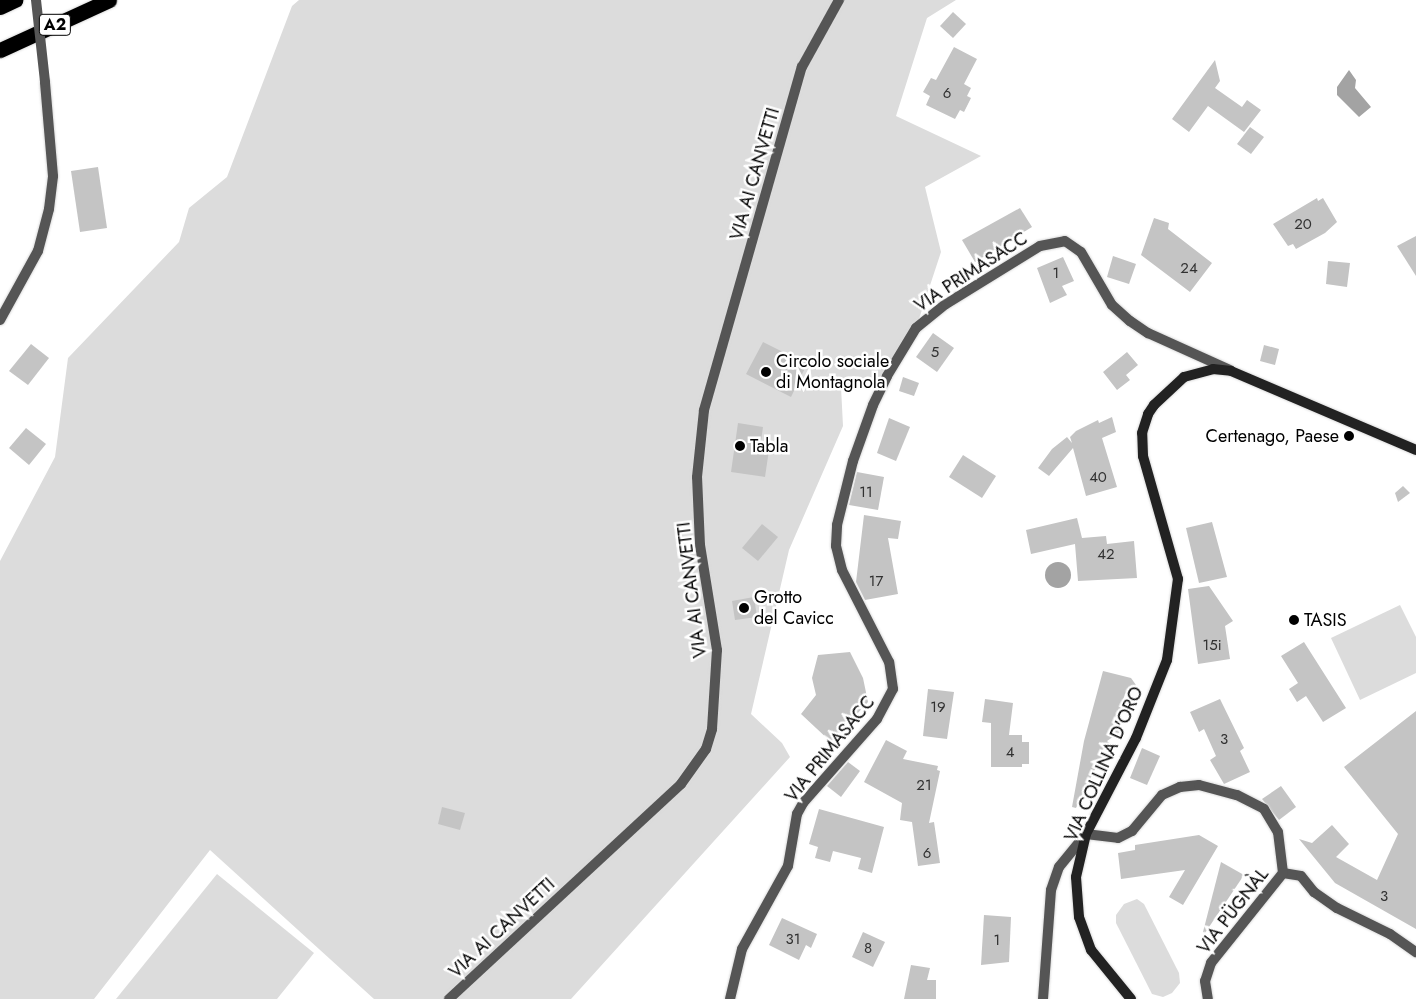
<!DOCTYPE html>
<meta charset="utf-8">
<style>
body{margin:0}
#map{position:relative;width:1416px;height:999px;overflow:hidden;background:#fff;font-family:Jost,sans-serif}
div>[style]{position:absolute}
.green>*{inset:0;background:#dcdcdc}
.water>*{inset:0;background:#a3a3a3}
.round{border-radius:50%}
.building>*{inset:0;background:#c4c4c4}
.roads{filter:drop-shadow(0 0 1px #dbdbdb) drop-shadow(0 0 1px #dbdbdb)}
.street>*{height:10px;margin:-5px;padding:0 5px;transform-origin:5px;border-radius:5px;background:#555}
.secondary>*{height:10px;margin:-5px;padding:0 5px;transform-origin:5px;border-radius:5px;background:#222}
.highway>*{height:15px;margin:-7.5px;padding:0 7.5px;transform-origin:7.5px;border-radius:7.5px;background:#000}
.street-bridge>*{height:10px;margin:-5px;padding:0 5px;transform-origin:5px;border-radius:5px;background:#555}
.dots>*{width:14px;height:14px;translate:-50% -50%;box-sizing:border-box;border:2px solid #fff;border-radius:50%}
span{translate:-50% -50%;white-space:nowrap;text-align:center;line-height:1.15;-webkit-text-stroke:5px #fff;paint-order:stroke}
.number-label{font-size:15px;color:#313131}
.number-label span{-webkit-text-stroke-width:0}
.shield-label span{padding:1px 4px;background:#fff;border:1px solid;border-radius:4px;-webkit-text-stroke-width:0}
.shield-label{font-size:16px;color:#000;font-weight:700}
.street-label{font-size:18px;color:#000}
.poi-label{font-size:18px;color:#000}
.left{translate:0 -50%;text-align:left}
.right{translate:-100% -50%;text-align:right}
</style>
<div id="map">
<div class="green">
<i style="clip-path:polygon(299px 0,956px 0,927px 18px,896px 116px,981px 156px,925px 187px,941px 252px,916px 328px,887px 376px,841px 387px,843px 426px,789px 550px,751px 714px,782px 743px,790px 757px,571px 999px,374px 999px,210px 850px,94px 999px,0 999px,0 561px,55px 457px,68px 358px,179px 242px,189px 208px,227px 177px,292px 6px)"></i>
<i style="clip-path:polygon(1400px 605px,1416px 637px,1416px 673px,1360px 700px,1331px 638px)"></i>
<i style="clip-path:polygon(217px 874px,314px 953px,277px 999px,116px 999px)"></i>
<i style="clip-path:polygon(1137px 899px,1144px 904px,1179px 973px,1180px 983px,1172px 993px,1163px 997px,1152px 994px,1116px 923px,1116px 915px,1124px 904px)"></i>
</div>
<div class="water">
<i style="clip-path:polygon(1349px 70px,1356px 80px,1355px 88px,1371px 107px,1359px 117px,1337px 95px,1337px 87px)"></i>
<i class="round" style="left:1045px;top:562px;width:26px;height:26px"></i>
</div>
<div class="building">
<i style="clip-path:polygon(953px 12px,966px 24px,953px 38px,940px 26px)"></i>
<i style="clip-path:polygon(954px 47px,977px 59px,964px 84px,971px 88px,967px 96px,971px 98px,964px 112px,960px 110px,955px 119px,926px 105px,930px 96px,923px 92px,931px 78px,936px 80px)"></i>
<i style="clip-path:polygon(1215px 60px,1220px 81px,1215px 88px,1242px 107px,1247px 100px,1261px 110px,1244px 132px,1208px 106px,1189px 132px,1172px 119px)"></i>
<i style="clip-path:polygon(1250px 127px,1264px 137px,1251px 154px,1237px 144px)"></i>
<i style="clip-path:polygon(98px 167px,107px 228px,80px 232px,71px 171px)"></i>
<i style="clip-path:polygon(1317px 198px,1318px 201px,1323px 198px,1337px 222px,1325px 233px,1296px 249px,1293px 244px,1288px 246px,1273px 224px)"></i>
<i style="clip-path:polygon(1020px 208px,1032px 227px,975px 262px,962px 240px)"></i>
<i style="clip-path:polygon(1154px 218px,1169px 223px,1168px 229px,1212px 263px,1190px 292px,1141px 255px)"></i>
<i style="clip-path:polygon(1416px 236px,1416px 276px,1397px 246px)"></i>
<i style="clip-path:polygon(1113px 256px,1136px 264px,1129px 284px,1107px 277px)"></i>
<i style="clip-path:polygon(1063px 257px,1074px 281px,1062px 286px,1067px 295px,1050px 303px,1037px 268px)"></i>
<i style="clip-path:polygon(1328px 261px,1350px 263px,1347px 287px,1326px 284px)"></i>
<i style="clip-path:polygon(933px 333px,954px 348px,937px 372px,916px 357px)"></i>
<i style="clip-path:polygon(763px 342px,807px 364px,791px 397px,746px 374px)"></i>
<i style="clip-path:polygon(31px 344px,49px 358px,28px 385px,9px 371px)"></i>
<i style="clip-path:polygon(1264px 345px,1279px 349px,1275px 365px,1260px 361px)"></i>
<i style="clip-path:polygon(1127px 352px,1138px 365px,1126px 375px,1130px 380px,1117px 390px,1103px 372px)"></i>
<i style="clip-path:polygon(903px 377px,919px 383px,914px 396px,899px 391px)"></i>
<i style="clip-path:polygon(1112px 417px,1116px 432px,1102px 438px,1117px 487px,1086px 496px,1073px 448px,1049px 476px,1038px 468px,1052px 449px,1067px 437px,1072px 443px,1070px 437px,1076px 431px,1098px 420px,1099px 423px)"></i>
<i style="clip-path:polygon(889px 418px,910px 427px,896px 461px,877px 453px)"></i>
<i style="clip-path:polygon(738px 423px,763px 427px,761px 441px,770px 443px,765px 477px,731px 472px)"></i>
<i style="clip-path:polygon(26px 428px,46px 444px,29px 465px,9px 448px)"></i>
<i style="clip-path:polygon(963px 455px,996px 476px,982px 498px,949px 477px)"></i>
<i style="clip-path:polygon(857px 472px,884px 477px,878px 510px,849px 505px)"></i>
<i style="clip-path:polygon(1403px 486px,1410px 493px,1398px 502px,1395px 493px)"></i>
<i style="clip-path:polygon(864px 515px,901px 521px,898px 539px,888px 538px,898px 594px,865px 600px,856px 582px)"></i>
<i style="clip-path:polygon(1077px 518px,1082px 538px,1106px 536px,1107px 544px,1134px 541px,1137px 578px,1078px 581px,1075px 544px,1031px 554px,1026px 530px)"></i>
<i style="clip-path:polygon(1212px 522px,1227px 577px,1199px 583px,1186px 528px)"></i>
<i style="clip-path:polygon(762px 524px,778px 537px,758px 561px,742px 548px)"></i>
<i style="clip-path:polygon(1209px 586px,1233px 621px,1225px 626px,1230px 659px,1198px 664px,1188px 589px)"></i>
<i style="clip-path:polygon(754px 597px,757px 617px,735px 620px,732px 601px)"></i>
<i style="clip-path:polygon(1304px 642px,1346px 708px,1323px 722px,1306px 696px,1297px 702px,1289px 689px,1298px 683px,1281px 656px)"></i>
<i style="clip-path:polygon(850px 652px,863px 678px,868px 702px,831px 742px,801px 714px,816px 695px,812px 678px,818px 655px)"></i>
<i style="clip-path:polygon(1103px 671px,1131px 678px,1136px 685px,1125px 694px,1123px 700px,1128px 708px,1113px 724px,1120px 732px,1107px 741px,1111px 745px,1100px 751px,1104px 758px,1099px 761px,1076px 808px,1072px 807px,1084px 741px)"></i>
<i style="clip-path:polygon(928px 689px,954px 692px,947px 739px,923px 736px)"></i>
<i style="clip-path:polygon(985px 699px,1013px 703px,1009px 735px,1022px 735px,1022px 742px,1029px 742px,1029px 764px,1022px 764px,1022px 767px,991px 767px,991px 723px,982px 722px)"></i>
<i style="clip-path:polygon(1220px 699px,1244px 748px,1240px 751px,1250px 772px,1224px 784px,1210px 760px,1216px 756px,1204px 729px,1199px 732px,1190px 712px)"></i>
<i style="clip-path:polygon(1416px 711px,1416px 929px,1335px 883px,1299px 839px,1312px 843px,1332px 825px,1349px 844px,1336px 857px,1377px 880px,1398px 834px,1344px 767px)"></i>
<i style="clip-path:polygon(886px 740px,907px 751px,903px 759px,938px 766px,937px 770px,940px 771px,929px 823px,934px 822px,940px 863px,918px 866px,912px 822px,900px 820px,902px 803px,864px 782px)"></i>
<i style="clip-path:polygon(1142px 748px,1160px 756px,1147px 785px,1130px 778px)"></i>
<i style="clip-path:polygon(848px 762px,860px 771px,841px 797px,827px 786px)"></i>
<i style="clip-path:polygon(1281px 786px,1296px 807px,1279px 820px,1262px 799px)"></i>
<i style="clip-path:polygon(442px 807px,465px 813px,460px 830px,438px 824px)"></i>
<i style="clip-path:polygon(819px 809px,884px 827px,872px 873px,858px 869px,861px 858px,833px 851px,830px 862px,815px 858px,818px 847px,809px 844px)"></i>
<i style="clip-path:polygon(1199px 835px,1218px 846px,1183px 905px,1169px 897px,1185px 870px,1121px 879px,1118px 853px,1135px 850px,1135px 845px)"></i>
<i style="clip-path:polygon(1221px 862px,1244px 875px,1205px 933px,1203px 932px)"></i>
<i style="clip-path:polygon(984px 915px,1011px 917px,1009px 962px,981px 965px)"></i>
<i style="clip-path:polygon(782px 918px,817px 934px,811px 948px,806px 945px,799px 960px,769px 945px)"></i>
<i style="clip-path:polygon(863px 932px,885px 942px,873px 967px,852px 957px)"></i>
<i style="clip-path:polygon(911px 965px,930px 968px,927px 980px,936px 980px,936px 999px,904px 999px)"></i>
</div>
<div class="roads">
<div class="street">
<i style="left:0;top:320px;width:79px;rotate:-61.2deg"></i>
<i style="left:38px;top:251px;width:43px;rotate:-75.3deg"></i>
<i style="left:49px;top:209px;width:33px;rotate:-83deg"></i>
<i style="left:53px;top:176px;width:94px;rotate:-94.9deg"></i>
<i style="left:1283px;top:873px;width:18px;rotate:9deg"></i>
<i style="left:1301px;top:876px;width:21px;rotate:51deg"></i>
<i style="left:1314px;top:892px;width:28px;rotate:35deg"></i>
<i style="left:1337px;top:908px;width:59px;rotate:26.1deg"></i>
<i style="left:1390px;top:934px;width:32px;rotate:35deg"></i>
<i style="left:449px;top:999px;width:316px;rotate:-42.8deg"></i>
<i style="left:681px;top:784px;width:43px;rotate:-54.5deg"></i>
<i style="left:706px;top:749px;width:21px;rotate:-73deg"></i>
<i style="left:712px;top:729px;width:79px;rotate:-86.4deg"></i>
<i style="left:717px;top:650px;width:106px;rotate:-99.2deg"></i>
<i style="left:700px;top:545px;width:68px;rotate:-92.5deg"></i>
<i style="left:697px;top:477px;width:67px;rotate:-84deg"></i>
<i style="left:704px;top:410px;width:357px;rotate:-74.1deg"></i>
<i style="left:802px;top:67px;width:77px;rotate:-61.1deg"></i>
<i style="left:730px;top:999px;width:51px;rotate:-76.5deg"></i>
<i style="left:742px;top:949px;width:95px;rotate:-61deg"></i>
<i style="left:788px;top:866px;width:53px;rotate:-80.2deg"></i>
<i style="left:797px;top:814px;width:13px;rotate:-61deg"></i>
<i style="left:803px;top:803px;width:112px;rotate:-48.6deg"></i>
<i style="left:877px;top:719px;width:34px;rotate:-62deg"></i>
<i style="left:893px;top:689px;width:27px;rotate:-98deg"></i>
<i style="left:889px;top:662px;width:103px;rotate:-117.1deg"></i>
<i style="left:842px;top:570px;width:25px;rotate:-104deg"></i>
<i style="left:836px;top:546px;width:21px;rotate:-87deg"></i>
<i style="left:837px;top:525px;width:66px;rotate:-76deg"></i>
<i style="left:853px;top:461px;width:59px;rotate:-70.3deg"></i>
<i style="left:873px;top:405px;width:32px;rotate:-64deg"></i>
<i style="left:887px;top:376px;width:56px;rotate:-58.9deg"></i>
<i style="left:916px;top:328px;width:38px;rotate:-39deg"></i>
<i style="left:946px;top:304px;width:110px;rotate:-31.7deg"></i>
<i style="left:1040px;top:246px;width:25px;rotate:-11deg"></i>
<i style="left:1065px;top:241px;width:19px;rotate:35deg"></i>
<i style="left:1081px;top:252px;width:61px;rotate:59.7deg"></i>
<i style="left:1112px;top:305px;width:24px;rotate:42deg"></i>
<i style="left:1130px;top:321px;width:22px;rotate:34deg"></i>
<i style="left:1148px;top:333px;width:90px;rotate:24.3deg"></i>
<i style="left:1043px;top:999px;width:109px;rotate:-85.8deg"></i>
<i style="left:1051px;top:890px;width:24px;rotate:-71deg"></i>
<i style="left:1059px;top:867px;width:43px;rotate:-50.7deg"></i>
<i style="left:1086px;top:834px;width:32px;rotate:7deg"></i>
<i style="left:1118px;top:838px;width:16px;rotate:-27deg"></i>
<i style="left:1132px;top:831px;width:47px;rotate:-50.2deg"></i>
<i style="left:1162px;top:795px;width:20px;rotate:-24deg"></i>
<i style="left:1180px;top:787px;width:19px;rotate:-6deg"></i>
<i style="left:1199px;top:785px;width:39px;rotate:15deg"></i>
<i style="left:1237px;top:795px;width:30px;rotate:27deg"></i>
<i style="left:1264px;top:809px;width:27px;rotate:59deg"></i>
<i style="left:1278px;top:832px;width:41px;rotate:83deg"></i>
<i style="left:1283px;top:873px;width:115px;rotate:128.7deg"></i>
<i style="left:1211px;top:963px;width:19px;rotate:108deg"></i>
<i style="left:1205px;top:981px;width:18px;rotate:81deg"></i>
</div>
<div class="secondary">
<i style="left:1131px;top:999px;width:63px;rotate:-129.2deg"></i>
<i style="left:1091px;top:950px;width:35px;rotate:-110deg"></i>
<i style="left:1079px;top:917px;width:40px;rotate:-94.3deg"></i>
<i style="left:1076px;top:877px;width:44px;rotate:-76.9deg"></i>
<i style="left:1086px;top:834px;width:108px;rotate:-62.5deg"></i>
<i style="left:1136px;top:738px;width:84px;rotate:-68.3deg"></i>
<i style="left:1167px;top:660px;width:82px;rotate:-82.3deg"></i>
<i style="left:1178px;top:579px;width:128px;rotate:-105.9deg"></i>
<i style="left:1143px;top:456px;width:23px;rotate:-92deg"></i>
<i style="left:1142px;top:433px;width:20px;rotate:-72deg"></i>
<i style="left:1148px;top:414px;width:11px;rotate:-56deg"></i>
<i style="left:1154px;top:405px;width:41px;rotate:-43deg"></i>
<i style="left:1184px;top:377px;width:30px;rotate:-15deg"></i>
<i style="left:1213px;top:369px;width:18px;rotate:6deg"></i>
<i style="left:1231px;top:371px;width:201px;rotate:23.1deg"></i>
</div>
<div class="highway">
<i style="left:0;top:7px;width:17px;rotate:-25deg"></i>
<i style="left:0;top:50px;width:120px;rotate:-24.6deg"></i>
</div>
</div>
<div class="street-bridge">
<i style="left:36px;top:0;width:82px;rotate:83.7deg"></i>
</div>
<div class="dots">
<i style="left:766px;top:372px;background:#000"></i>
<i style="left:1349px;top:436px;background:#000"></i>
<i style="left:740px;top:446px;background:#000"></i>
<i style="left:744px;top:608px;background:#000"></i>
<i style="left:1294px;top:620px;background:#000"></i>
</div>
<div class="number-label">
<span style="left:947px;top:94px">6</span>
<span style="left:1303px;top:225px">20</span>
<span style="left:1189px;top:269px">24</span>
<span style="left:1056px;top:274px">1</span>
<span style="left:935px;top:353px">5</span>
<span style="left:1098px;top:478px">40</span>
<span style="left:866px;top:493px">11</span>
<span style="left:1106px;top:555px">42</span>
<span style="left:876px;top:582px">17</span>
<span style="left:1212px;top:646px">15i</span>
<span style="left:938px;top:708px">19</span>
<span style="left:1224px;top:740px">3</span>
<span style="left:1010px;top:753px">4</span>
<span style="left:924px;top:786px">21</span>
<span style="left:927px;top:854px">6</span>
<span style="left:1384px;top:897px">3</span>
<span style="left:793px;top:940px">31</span>
<span style="left:997px;top:941px">1</span>
<span style="left:868px;top:949px">8</span>
</div>
<div class="shield-label">
<span style="left:55px;top:25px">A2</span>
</div>
<div class="street-label">
<span style="left:755px;top:174px;rotate:-74deg">VIA AI CANVETTI</span>
<span style="left:971px;top:272px;rotate:-33deg">VIA PRIMASACC</span>
<span style="left:692px;top:590px;rotate:-97deg">VIA AI CANVETTI</span>
<span style="left:830px;top:749px;rotate:-51deg">VIA PRIMASACC</span>
<span style="left:1104px;top:764px;rotate:-66deg">VIA COLLINA D'ORO</span>
<span style="left:1233px;top:911px;rotate:-52deg">VIA PÜGNÀL</span>
<span style="left:502px;top:928px;rotate:-43deg">VIA AI CANVETTI</span>
</div>
<div class="poi-label">
<span class="left" style="left:776px;top:372px">Circolo sociale<br>di Montagnola</span>
<span class="right" style="left:1339px;top:436px">Certenago, Paese</span>
<span class="left" style="left:750px;top:446px">Tabla</span>
<span class="left" style="left:754px;top:608px">Grotto<br>del Cavicc</span>
<span class="left" style="left:1304px;top:620px">TASIS</span>
</div>
</div>
